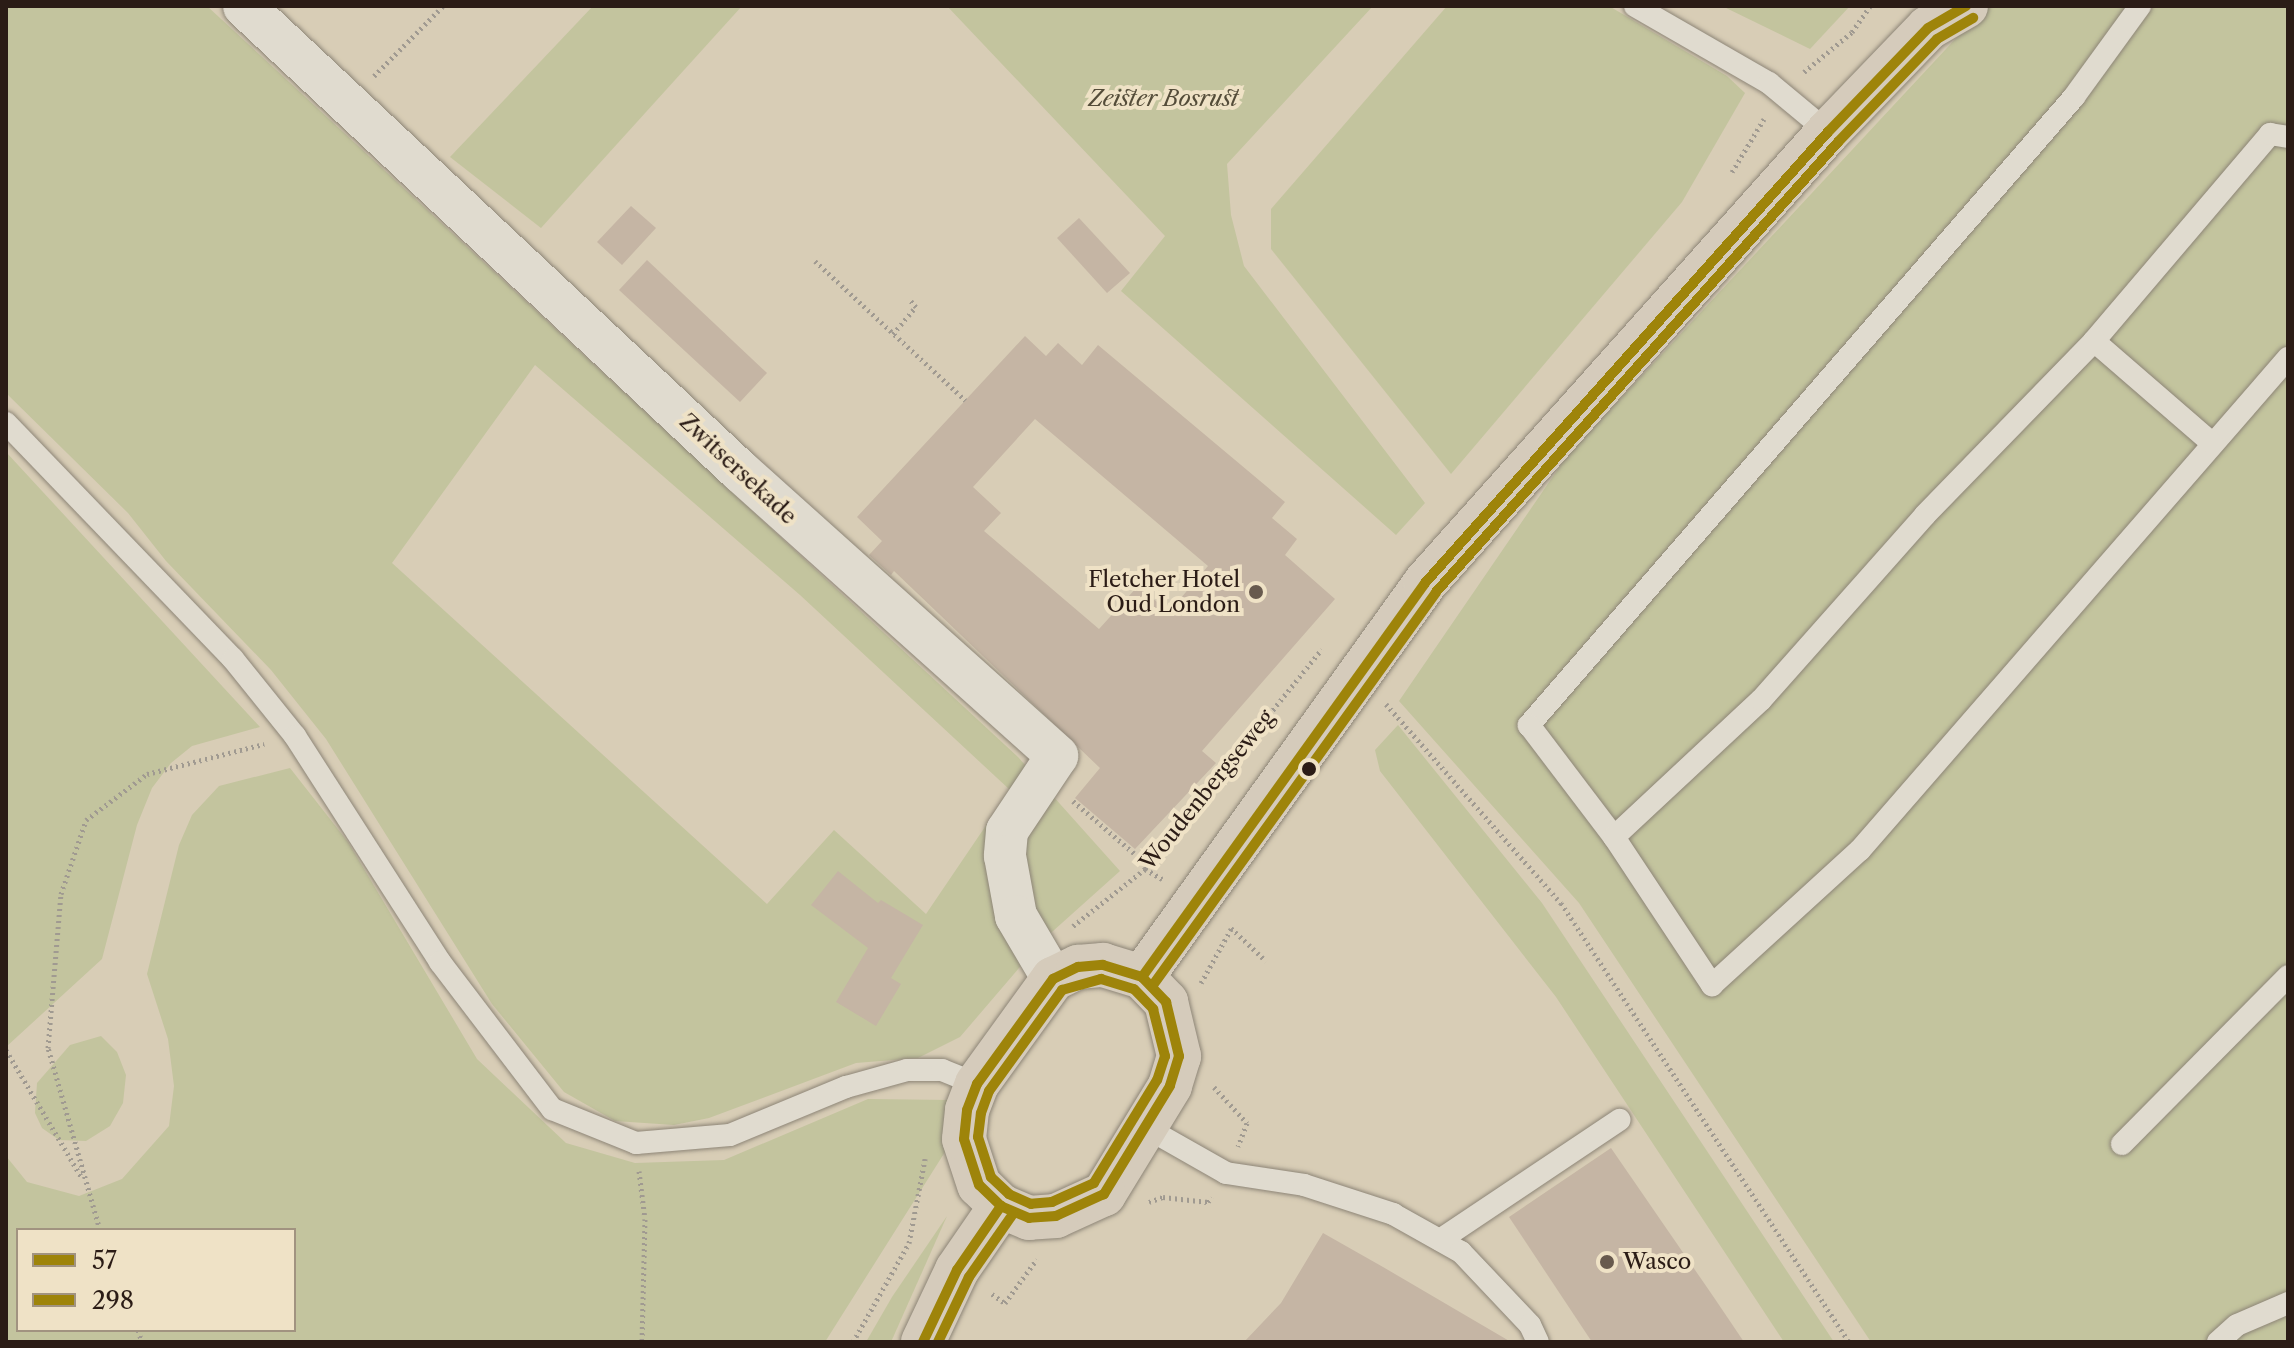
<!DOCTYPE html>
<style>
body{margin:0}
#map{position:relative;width:2294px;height:1348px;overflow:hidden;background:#d8cdb6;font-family:"Libre Caslon Text",serif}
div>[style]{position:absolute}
.green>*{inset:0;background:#c3c49e}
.building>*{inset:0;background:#c5b5a4}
.path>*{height:5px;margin-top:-2.5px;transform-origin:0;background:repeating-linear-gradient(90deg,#a09a91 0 2px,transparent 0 6px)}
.roads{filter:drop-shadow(0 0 2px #8d8577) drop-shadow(0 0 2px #8d8577)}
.lane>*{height:22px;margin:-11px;padding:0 11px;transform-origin:11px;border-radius:11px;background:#e0dbcf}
.street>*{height:42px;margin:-21px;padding:0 21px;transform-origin:21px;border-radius:21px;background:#e0dbcf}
.primary>*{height:44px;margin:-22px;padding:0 22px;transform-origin:22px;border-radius:22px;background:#d5cbbb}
.bus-1>*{height:10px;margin:-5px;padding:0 5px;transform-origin:5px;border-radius:5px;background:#9e840a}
.bus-2>*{height:10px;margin:-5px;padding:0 5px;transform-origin:5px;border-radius:5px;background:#9e840a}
.dots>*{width:22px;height:22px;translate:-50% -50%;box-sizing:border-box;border:4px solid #efe2c6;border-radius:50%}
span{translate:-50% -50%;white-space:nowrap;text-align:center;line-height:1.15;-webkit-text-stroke:8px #efe2c6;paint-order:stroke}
.park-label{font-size:22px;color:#544c39;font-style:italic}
.street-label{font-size:22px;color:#2b1c16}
.poi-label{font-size:22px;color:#2b1c16}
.right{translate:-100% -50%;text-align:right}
.left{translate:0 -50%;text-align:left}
.frame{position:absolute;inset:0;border:8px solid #2b1c16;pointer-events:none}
.legend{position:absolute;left:16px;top:1228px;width:280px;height:104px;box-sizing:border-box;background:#efe2c6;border:2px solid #a19380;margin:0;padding:10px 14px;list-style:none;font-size:24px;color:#2b1c16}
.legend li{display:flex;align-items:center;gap:16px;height:40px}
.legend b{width:40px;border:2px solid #a19380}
</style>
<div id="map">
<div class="green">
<i style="clip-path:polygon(evenodd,6px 6px,207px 6px,1018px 757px,1120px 871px,1043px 940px,960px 1037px,918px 1058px,856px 1063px,709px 1118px,674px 1125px,615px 1121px,564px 1092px,492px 1004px,326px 739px,271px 670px,166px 561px,128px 513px,6px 393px,6px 6px,535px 365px,800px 595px,1010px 790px,926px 914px,834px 830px,767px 904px,392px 563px,535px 365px)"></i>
<i style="clip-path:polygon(593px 6px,742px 6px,541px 228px,450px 157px)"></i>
<i style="clip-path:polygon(947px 6px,1373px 6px,1227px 164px,1231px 215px,1244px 266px,1425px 503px,1396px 535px,1121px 291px,1165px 236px)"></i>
<i style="clip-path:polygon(1447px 6px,1609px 6px,1727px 76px,1745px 93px,1682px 202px,1451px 474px,1271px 249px,1271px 209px)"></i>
<i style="clip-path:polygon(1722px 6px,1850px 6px,1810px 49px)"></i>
<i style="clip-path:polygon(1986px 6px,2288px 6px,2288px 1342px,1871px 1342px,1579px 903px,1399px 701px,1567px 456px)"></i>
<i style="clip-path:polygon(6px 452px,260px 727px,192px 746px,171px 763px,152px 788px,137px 825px,102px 959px,6px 1047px)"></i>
<i style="clip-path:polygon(1398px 725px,1542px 903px,1834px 1342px,1784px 1342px,1556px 997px,1380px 771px,1375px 750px)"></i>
<i style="clip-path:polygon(evenodd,290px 768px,348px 842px,477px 1059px,566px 1143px,635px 1163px,724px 1160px,868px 1099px,951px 1100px,957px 1133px,825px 1342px,6px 1342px,6px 1156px,27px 1182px,79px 1196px,122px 1179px,169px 1126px,174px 1086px,168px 1039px,147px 974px,179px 845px,192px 815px,219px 786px,290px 768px,18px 1230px,294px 1230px,294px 1330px,18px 1330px,18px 1230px)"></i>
<i style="clip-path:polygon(101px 1036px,117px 1052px,126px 1075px,123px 1103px,110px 1126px,86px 1141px,59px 1140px,42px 1128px,35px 1113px,37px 1083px,70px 1045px)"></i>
<i style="clip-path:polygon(947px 1216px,891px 1342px,866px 1342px,892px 1297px)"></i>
</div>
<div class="building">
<i style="clip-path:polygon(631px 206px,656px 228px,622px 265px,597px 242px)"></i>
<i style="clip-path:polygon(1079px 218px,1130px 273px,1107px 293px,1057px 238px)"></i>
<i style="clip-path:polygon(647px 260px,767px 373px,740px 402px,619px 290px)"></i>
<i style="clip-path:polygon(evenodd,1025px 336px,1046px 356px,1058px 343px,1082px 365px,1098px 345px,1285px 502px,1272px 518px,1297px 539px,1285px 555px,1335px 599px,1202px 751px,1216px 763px,1135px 849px,1075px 798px,1100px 768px,894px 571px,891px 575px,869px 555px,882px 541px,857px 517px,1025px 336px,1035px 419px,1208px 566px,1169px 612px,1138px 586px,1099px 629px,984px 531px,1001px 513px,973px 487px,1035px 419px)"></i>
<i style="clip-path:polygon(838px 871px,878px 903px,881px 900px,923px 925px,891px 978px,901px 984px,876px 1026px,836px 1002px,868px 948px,811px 905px)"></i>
<i style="clip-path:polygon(1611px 1148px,1715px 1299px,1744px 1342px,1592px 1342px,1509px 1217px)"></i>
<i style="clip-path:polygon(1323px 1233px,1383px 1267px,1511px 1342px,1244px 1342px,1281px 1303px)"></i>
</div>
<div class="path">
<i style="left:1804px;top:72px;width:62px;rotate:-39.8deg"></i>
<i style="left:1852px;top:32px;width:32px;rotate:-55deg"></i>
<i style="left:374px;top:76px;width:98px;rotate:-45.4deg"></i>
<i style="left:1732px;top:172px;width:62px;rotate:-58.9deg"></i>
<i style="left:815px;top:261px;width:205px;rotate:42.8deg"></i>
<i style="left:893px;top:334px;width:35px;rotate:-50deg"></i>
<i style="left:916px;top:307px;width:8px;rotate:-130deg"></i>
<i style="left:1386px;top:704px;width:265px;rotate:48.7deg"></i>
<i style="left:1561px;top:903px;width:525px;rotate:56.73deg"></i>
<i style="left:1073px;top:801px;width:99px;rotate:40.5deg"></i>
<i style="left:1145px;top:869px;width:20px;rotate:30deg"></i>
<i style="left:1073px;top:926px;width:92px;rotate:-38.4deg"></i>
<i style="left:1145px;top:869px;width:282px;rotate:-51.2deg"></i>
<i style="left:1231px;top:928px;width:48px;rotate:43.3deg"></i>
<i style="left:1201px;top:983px;width:62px;rotate:-60.9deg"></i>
<i style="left:6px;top:1050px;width:149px;rotate:59.3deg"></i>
<i style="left:1214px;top:1087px;width:49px;rotate:47.5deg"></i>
<i style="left:1247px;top:1123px;width:25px;rotate:111deg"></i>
<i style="left:639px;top:1171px;width:48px;rotate:82.9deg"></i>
<i style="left:645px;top:1219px;width:123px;rotate:91.4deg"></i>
<i style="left:1149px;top:1202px;width:15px;rotate:-20deg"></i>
<i style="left:1163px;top:1197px;width:45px;rotate:6.3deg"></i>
<i style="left:1208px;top:1202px;width:6px;rotate:-59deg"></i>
<i style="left:100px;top:1230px;width:189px;rotate:-105.9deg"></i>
<i style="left:48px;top:1048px;width:155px;rotate:-85.2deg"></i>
<i style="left:61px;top:894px;width:78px;rotate:-71.3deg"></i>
<i style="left:86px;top:820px;width:76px;rotate:-37deg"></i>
<i style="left:147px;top:774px;width:121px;rotate:-14.4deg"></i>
<i style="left:992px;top:1294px;width:16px;rotate:35deg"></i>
<i style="left:1005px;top:1303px;width:54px;rotate:-54deg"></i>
<i style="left:138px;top:1330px;width:13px;rotate:72deg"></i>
<i style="left:853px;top:1342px;width:114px;rotate:-60.5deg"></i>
<i style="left:909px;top:1243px;width:86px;rotate:-79.2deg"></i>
</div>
<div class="roads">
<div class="lane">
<i style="left:1635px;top:6px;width:155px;rotate:29.9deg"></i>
<i style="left:1769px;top:83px;width:77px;rotate:39.7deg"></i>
<i style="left:2140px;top:6px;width:112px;rotate:126deg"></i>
<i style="left:2074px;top:97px;width:832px;rotate:130.95deg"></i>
<i style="left:1529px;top:725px;width:141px;rotate:52.8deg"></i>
<i style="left:1614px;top:837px;width:178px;rotate:56.5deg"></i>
<i style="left:1712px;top:985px;width:200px;rotate:-42.4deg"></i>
<i style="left:1860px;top:850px;width:652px;rotate:-48.98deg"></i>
<i style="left:2094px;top:341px;width:272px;rotate:-49.6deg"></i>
<i style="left:2270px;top:134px;width:18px;rotate:9deg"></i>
<i style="left:6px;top:423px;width:327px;rotate:46.1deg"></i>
<i style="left:233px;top:659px;width:99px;rotate:51.2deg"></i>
<i style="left:295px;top:736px;width:269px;rotate:57.3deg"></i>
<i style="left:440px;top:962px;width:185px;rotate:52.7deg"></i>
<i style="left:552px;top:1109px;width:91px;rotate:22deg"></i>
<i style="left:636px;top:1143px;width:94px;rotate:-4.9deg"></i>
<i style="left:730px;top:1135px;width:126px;rotate:-22.5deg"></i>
<i style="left:846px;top:1087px;width:63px;rotate:-15.6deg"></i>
<i style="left:907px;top:1070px;width:35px"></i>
<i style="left:942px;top:1070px;width:38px;rotate:22deg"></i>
<i style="left:1614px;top:837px;width:201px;rotate:-43deg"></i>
<i style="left:1761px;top:700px;width:247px;rotate:-48.4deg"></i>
<i style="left:1925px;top:515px;width:243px;rotate:-45.8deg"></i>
<i style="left:2094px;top:341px;width:157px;rotate:40.9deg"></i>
<i style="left:1145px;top:1127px;width:93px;rotate:29.6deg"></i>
<i style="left:1226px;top:1173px;width:79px;rotate:8.7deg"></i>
<i style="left:1304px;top:1185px;width:94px;rotate:18deg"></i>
<i style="left:1393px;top:1214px;width:78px;rotate:29.2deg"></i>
<i style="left:1461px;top:1252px;width:100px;rotate:46.6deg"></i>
<i style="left:1530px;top:1325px;width:19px;rotate:65deg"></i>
<i style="left:2122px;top:1144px;width:236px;rotate:-45.3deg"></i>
<i style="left:1440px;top:1240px;width:216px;rotate:-33.8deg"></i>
<i style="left:2218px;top:1342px;width:25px;rotate:-42deg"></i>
<i style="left:2237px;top:1325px;width:56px;rotate:-23.3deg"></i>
</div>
<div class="street">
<i style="left:244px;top:6px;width:681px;rotate:43.16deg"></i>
<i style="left:741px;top:472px;width:425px;rotate:41.9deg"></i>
<i style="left:1057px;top:756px;width:90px;rotate:123.7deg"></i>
<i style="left:1007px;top:831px;width:25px;rotate:95deg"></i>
<i style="left:1005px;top:856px;width:61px;rotate:79.6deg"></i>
<i style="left:1016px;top:916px;width:73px;rotate:59.6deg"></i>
</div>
<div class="primary">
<i style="left:1103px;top:965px;width:41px;rotate:17.1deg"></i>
<i style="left:1142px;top:977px;width:35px;rotate:46deg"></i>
<i style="left:1166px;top:1002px;width:56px;rotate:76.5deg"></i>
<i style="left:1179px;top:1056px;width:31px;rotate:107deg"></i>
<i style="left:1170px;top:1086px;width:127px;rotate:121.4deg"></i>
<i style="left:1104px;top:1194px;width:53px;rotate:155.4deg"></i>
<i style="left:1056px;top:1216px;width:27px;rotate:176deg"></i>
<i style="left:1029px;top:1218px;width:30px;rotate:-157deg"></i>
<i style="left:1001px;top:1206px;width:30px;rotate:-136deg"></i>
<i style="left:979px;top:1185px;width:48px;rotate:-108.1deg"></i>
<i style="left:964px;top:1139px;width:29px;rotate:-84deg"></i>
<i style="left:967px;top:1110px;width:28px;rotate:-69deg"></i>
<i style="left:977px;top:1084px;width:130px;rotate:-54.1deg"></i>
<i style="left:1053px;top:979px;width:28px;rotate:-26deg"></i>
<i style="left:1078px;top:967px;width:25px;rotate:-5deg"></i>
<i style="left:1142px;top:977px;width:485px;rotate:-54.3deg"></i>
<i style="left:1425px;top:583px;width:605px;rotate:-48.22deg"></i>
<i style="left:1828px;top:132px;width:144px;rotate:-46.1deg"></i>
<i style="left:1928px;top:28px;width:44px;rotate:-30.1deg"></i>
<i style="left:923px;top:1342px;width:80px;rotate:-64.7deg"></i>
<i style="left:957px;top:1270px;width:78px;rotate:-55.5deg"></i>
</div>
</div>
<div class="bus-1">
<i style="left:1103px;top:965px;width:41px;rotate:17.1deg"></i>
<i style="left:1142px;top:977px;width:35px;rotate:46deg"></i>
<i style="left:1166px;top:1002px;width:56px;rotate:76.5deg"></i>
<i style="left:1179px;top:1056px;width:31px;rotate:107deg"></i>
<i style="left:1170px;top:1086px;width:127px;rotate:121.4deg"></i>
<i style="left:1104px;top:1194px;width:53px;rotate:155.4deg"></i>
<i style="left:1056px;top:1216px;width:27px;rotate:176deg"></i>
<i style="left:1029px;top:1218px;width:30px;rotate:-157deg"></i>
<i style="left:1001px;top:1206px;width:30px;rotate:-136deg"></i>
<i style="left:979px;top:1185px;width:48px;rotate:-108.1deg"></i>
<i style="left:964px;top:1139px;width:29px;rotate:-84deg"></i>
<i style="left:967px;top:1110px;width:28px;rotate:-69deg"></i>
<i style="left:977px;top:1084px;width:130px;rotate:-54.1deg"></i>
<i style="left:1053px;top:979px;width:28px;rotate:-26deg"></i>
<i style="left:1078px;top:967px;width:25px;rotate:-5deg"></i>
<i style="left:1142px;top:977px;width:485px;rotate:-54.3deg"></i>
<i style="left:1425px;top:583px;width:605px;rotate:-48.22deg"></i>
<i style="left:1828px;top:132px;width:144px;rotate:-46.1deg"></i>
<i style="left:1928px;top:28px;width:44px;rotate:-30.1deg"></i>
<i style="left:923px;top:1342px;width:80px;rotate:-64.7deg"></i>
<i style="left:957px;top:1270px;width:78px;rotate:-55.5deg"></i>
</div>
<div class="bus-2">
<i style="left:1101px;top:979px;width:34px;rotate:17deg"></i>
<i style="left:1134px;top:989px;width:28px;rotate:46deg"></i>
<i style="left:1153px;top:1009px;width:49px;rotate:75.7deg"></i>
<i style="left:1165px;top:1056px;width:25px;rotate:108deg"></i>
<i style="left:1157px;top:1080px;width:121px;rotate:121.5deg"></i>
<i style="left:1094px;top:1183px;width:46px;rotate:155.7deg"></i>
<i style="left:1052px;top:1202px;width:21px;rotate:175deg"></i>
<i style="left:1031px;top:1204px;width:24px;rotate:-156deg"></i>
<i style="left:1009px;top:1194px;width:25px;rotate:-137deg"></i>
<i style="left:991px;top:1177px;width:42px;rotate:-108deg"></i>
<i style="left:978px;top:1137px;width:24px;rotate:-83deg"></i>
<i style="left:981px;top:1113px;width:23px;rotate:-70deg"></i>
<i style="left:989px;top:1091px;width:125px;rotate:-54.1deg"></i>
<i style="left:1062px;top:990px;width:41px;rotate:-15.8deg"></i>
<i style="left:1153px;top:985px;width:484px;rotate:-54.2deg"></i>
<i style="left:1436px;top:592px;width:603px;rotate:-48.22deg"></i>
<i style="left:1838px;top:142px;width:143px;rotate:-46.1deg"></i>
<i style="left:1937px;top:39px;width:42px;rotate:-30.3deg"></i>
<i style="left:938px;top:1342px;width:72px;rotate:-64.5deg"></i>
<i style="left:969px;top:1277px;width:77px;rotate:-55.1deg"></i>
</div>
<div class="dots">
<i style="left:1256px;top:592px;background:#685a4e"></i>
<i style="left:1309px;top:769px;background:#2b1c16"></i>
<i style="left:1607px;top:1262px;background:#685a4e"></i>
</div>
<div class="park-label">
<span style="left:1163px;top:99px">Zeister Bosrust</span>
</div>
<div class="street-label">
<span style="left:738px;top:469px;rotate:43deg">Zwitsersekade</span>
<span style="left:1207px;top:790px;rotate:-51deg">Woudenbergseweg</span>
</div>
<div class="poi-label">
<span class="right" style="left:1240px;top:592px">Fletcher Hotel<br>Oud London</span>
<span class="left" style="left:1623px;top:1262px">Wasco</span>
</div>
<div class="frame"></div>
<ul class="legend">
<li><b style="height:10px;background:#9e840a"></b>57</li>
<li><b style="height:10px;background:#9e840a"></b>298</li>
</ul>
</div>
